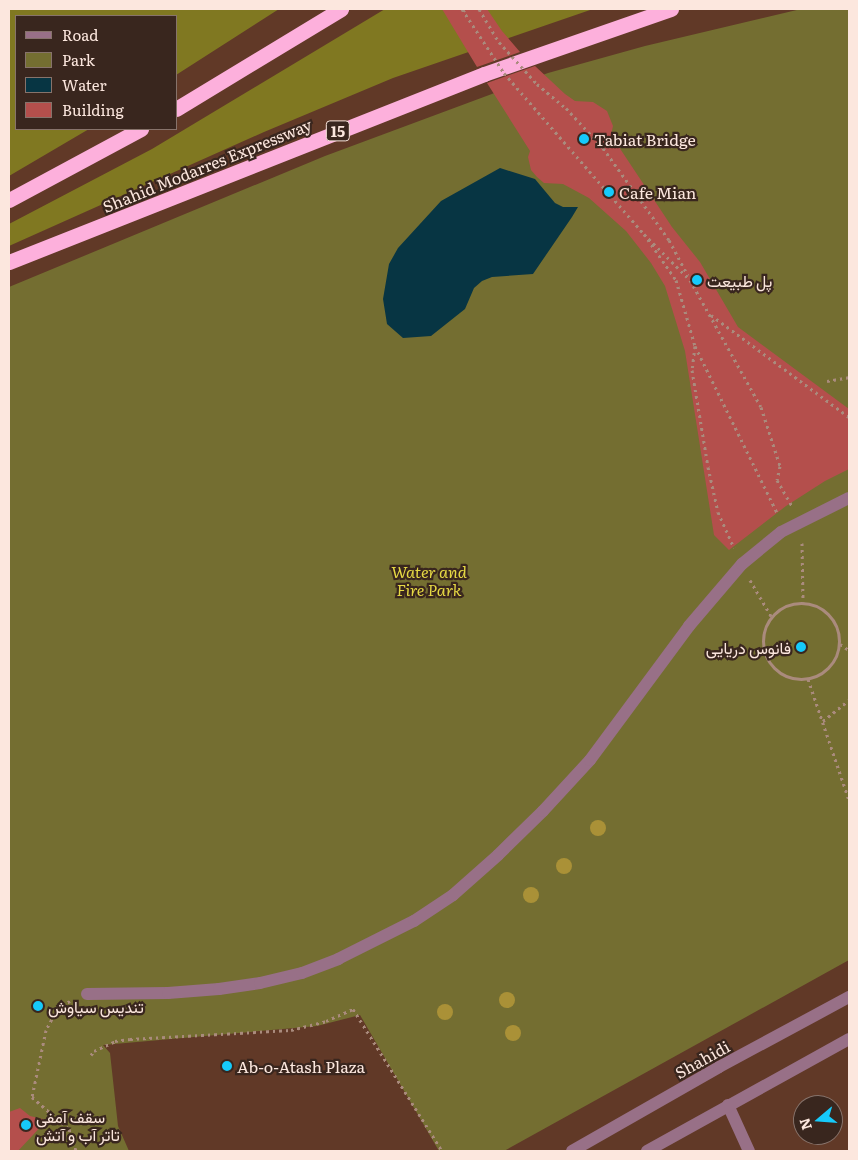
<!DOCTYPE html>
<meta charset="utf-8">
<style>
body{margin:0}
#map{position:relative;width:858px;height:1160px;overflow:hidden;background:#613927;font-family:Literata,Vazirmatn,serif}
div>[style]{position:absolute}
.green>*{inset:0;background:#746e31}
.forest>*{inset:0;background:#807821}
.water>*{inset:0;background:#073543}
.building>*{inset:0;background:#b44f4c}
.path>*{height:3px;margin-top:-1.5px;transform-origin:0;background:repeating-linear-gradient(90deg,#aa8b7d 0 2.5px,transparent 0 6.5px)}
.path>.ring{margin:-1.5px;padding:0;box-sizing:content-box;background:none;border:3px solid #aa8b7d;border-radius:50%}
.minor>*{height:12px;margin:-6px;padding:0 6px;transform-origin:6px;border-radius:6px;background:#987087}
.highway>*{height:15px;margin:-7.5px;padding:0 7.5px;transform-origin:7.5px;border-radius:7.5px;background:#fdb0dc}
.path-bridge>*{height:3px;margin-top:-1.5px;transform-origin:0;background:repeating-linear-gradient(90deg,#aa8b7d 0 2.5px,transparent 0 6.5px)}
.trees>*{width:16px;height:16px;margin:-8px;border-radius:50%;background:#aa9137}
.dots>*{width:14px;height:14px;translate:-50% -50%;box-sizing:border-box;border:2px solid #39261e;border-radius:50%}
span{translate:-50% -50%;white-space:nowrap;text-align:center;line-height:1.15;-webkit-text-stroke:4.5px #39261e;paint-order:stroke}
.shield-label span{padding:1px 4px;background:#39261e;border:1px solid;border-radius:4px;-webkit-text-stroke-width:0}
.shield-label{font-size:15px;color:#fce7de;font-weight:700}
.poi-label{font-size:16px;color:#fce7de}
.left{translate:0 -50%;text-align:left}
.right{translate:-100% -50%;text-align:right}
.street-label{font-size:16px;color:#fce7de}
.park-label{font-size:16px;color:#e6d944;font-style:italic}
.frame{position:absolute;inset:0;border:10px solid #fce7de;pointer-events:none}
.legend{position:absolute;left:15px;top:15px;width:162px;height:115px;box-sizing:border-box;background:#39261e;border:1px solid #87736b;margin:0;padding:6px 9px;list-style:none;font-size:15px;color:#fce7de}
.legend li{display:flex;align-items:center;gap:10px;height:25px}
.legend b{width:25px;border:1px solid #87736b}
.north{position:absolute;left:793px;top:1095px;width:50px;height:50px;box-sizing:border-box;background:#39261e;border:1px solid #87736b;border-radius:50%;rotate:252deg;font-size:14px;font-weight:700;line-height:20px;text-align:center;color:#fce7de}
.north::after{content:'';display:block;margin:auto;width:18px;height:22px;background:#16cafb;clip-path:polygon(50% 0,100% 100%,50% 72%,0 100%)}
</style>
<div id="map">
<div class="green">
<i style="clip-path:polygon(801px 9px,849px 9px,849px 960px,504px 1151px,439px 1151px,360px 1015px,317px 1026px,103px 1045px,110px 1053px,118px 1126px,129px 1151px,9px 1151px,9px 287px,325px 156px,548px 73px,645px 46px)"></i>
</div>
<div class="forest">
<i style="clip-path:polygon(9px 9px,279px 9px,176px 75px,176px 16px,16px 16px,16px 129px,89px 129px,9px 176px)"></i>
<i style="clip-path:polygon(385px 9px,593px 9px,393px 78px,264px 132px,9px 246px,9px 224px,152px 149px)"></i>
</div>
<div class="water">
<i style="clip-path:polygon(500px 168px,535px 179px,555px 203px,563px 207px,578px 207px,572px 217px,533px 274px,492px 277px,482px 281px,474px 288px,465px 309px,431px 336px,403px 338px,387px 324px,383px 299px,389px 264px,398px 248px,441px 201px)"></i>
</div>
<div class="building">
<i style="clip-path:polygon(442px 9px,487px 9px,502px 31px,520px 52px,477px 67px)"></i>
<i style="clip-path:polygon(535px 66px,565px 94px,575px 101px,593px 102px,607px 111px,613px 126px,611px 135px,672px 227px,700px 262px,738px 327px,849px 409px,849px 469px,825px 481px,786px 506px,729px 550px,714px 535px,685px 351px,665px 286px,651px 263px,626px 231px,589px 198px,563px 184px,544px 183px,537px 177px,531px 170px,528px 157px,530px 151px,487px 83px)"></i>
<i style="clip-path:polygon(20px 1108px,30px 1116px,47px 1120px,18px 1151px,9px 1151px,9px 1112px)"></i>
</div>
<div class="path">
<i style="left:479px;top:9px;width:39px;rotate:59deg"></i>
<i style="left:463px;top:11px;width:4px;rotate:-34deg"></i>
<i style="left:566px;top:108px;width:54px;rotate:47.2deg"></i>
<i style="left:603px;top:148px;width:113px;rotate:54.3deg"></i>
<i style="left:669px;top:240px;width:40px;rotate:62deg"></i>
<i style="left:644px;top:234px;width:65px;rotate:45deg"></i>
<i style="left:690px;top:280px;width:145px;rotate:60.8deg"></i>
<i style="left:761px;top:407px;width:62px;rotate:72.1deg"></i>
<i style="left:780px;top:466px;width:14px;rotate:102deg"></i>
<i style="left:777px;top:480px;width:30px;rotate:60deg"></i>
<i style="left:711px;top:315px;width:172px;rotate:36.5deg"></i>
<i style="left:695px;top:346px;width:24px;rotate:97deg"></i>
<i style="left:692px;top:370px;width:98px;rotate:80.6deg"></i>
<i style="left:708px;top:467px;width:46px;rotate:77.5deg"></i>
<i style="left:718px;top:512px;width:39px;rotate:66deg"></i>
<i style="left:827px;top:381px;width:22px;rotate:-10deg"></i>
<i style="left:802px;top:543px;width:59px;rotate:89deg"></i>
<i style="left:750px;top:580px;width:42px;rotate:59.7deg"></i>
<i class="ring" style="left:763px;top:603px;width:73px;height:73px"></i>
<i style="left:840px;top:644px;width:11px;rotate:34deg"></i>
<i style="left:808px;top:679px;width:128px;rotate:71.3deg"></i>
<i style="left:823px;top:721px;width:33px;rotate:-39deg"></i>
<i style="left:70px;top:1001px;width:14px;rotate:150deg"></i>
<i style="left:58px;top:1008px;width:25px;rotate:119deg"></i>
<i style="left:46px;top:1030px;width:68px;rotate:101.8deg"></i>
<i style="left:32px;top:1097px;width:49px;rotate:40.9deg"></i>
<i style="left:69px;top:1129px;width:23px;rotate:72deg"></i>
<i style="left:91px;top:1055px;width:5px;rotate:-53deg"></i>
<i style="left:94px;top:1051px;width:23px;rotate:-25deg"></i>
<i style="left:115px;top:1041px;width:15px;rotate:-8deg"></i>
<i style="left:130px;top:1039px;width:161px;rotate:-3.2deg"></i>
<i style="left:291px;top:1030px;width:36px;rotate:-14deg"></i>
<i style="left:326px;top:1021px;width:30px;rotate:-24deg"></i>
<i style="left:353px;top:1009px;width:168px;rotate:57.9deg"></i>
</div>
<div class="minor">
<i style="left:87px;top:994px;width:81px;rotate:-0.7deg"></i>
<i style="left:168px;top:993px;width:51px;rotate:-4.5deg"></i>
<i style="left:219px;top:989px;width:41px;rotate:-8.3deg"></i>
<i style="left:260px;top:983px;width:43px;rotate:-13.4deg"></i>
<i style="left:302px;top:973px;width:39px;rotate:-21deg"></i>
<i style="left:338px;top:959px;width:85px;rotate:-26.6deg"></i>
<i style="left:414px;top:921px;width:47px;rotate:-33.7deg"></i>
<i style="left:453px;top:895px;width:60px;rotate:-41.6deg"></i>
<i style="left:498px;top:855px;width:63px;rotate:-44.4deg"></i>
<i style="left:543px;top:811px;width:69px;rotate:-47.3deg"></i>
<i style="left:590px;top:760px;width:167px;rotate:-53.5deg"></i>
<i style="left:689px;top:626px;width:82px;rotate:-49.5deg"></i>
<i style="left:742px;top:564px;width:50px;rotate:-39.4deg"></i>
<i style="left:781px;top:532px;width:76px;rotate:-26.6deg"></i>
<i style="left:728px;top:1105px;width:51px;rotate:65.5deg"></i>
<i style="left:572px;top:1151px;width:169px;rotate:-29.7deg"></i>
<i style="left:719px;top:1067px;width:148px;rotate:-28.3deg"></i>
<i style="left:647px;top:1151px;width:231px;rotate:-29deg"></i>
</div>
<div class="highway">
<i style="left:176px;top:109px;width:193px;rotate:-31.2deg"></i>
<i style="left:9px;top:200px;width:150px;rotate:-28.3deg"></i>
<i style="left:9px;top:262px;width:511px;rotate:-21.59deg"></i>
<i style="left:484px;top:74px;width:198px;rotate:-19.2deg"></i>
</div>
<div class="path-bridge">
<i style="left:462px;top:9px;width:77px;rotate:56.7deg"></i>
<i style="left:504px;top:73px;width:213px;rotate:49deg"></i>
<i style="left:644px;top:234px;width:56px;rotate:55.2deg"></i>
<i style="left:676px;top:280px;width:69px;rotate:73.9deg"></i>
<i style="left:695px;top:346px;width:186px;rotate:63.8deg"></i>
<i style="left:499px;top:42px;width:57px;rotate:47.9deg"></i>
<i style="left:537px;top:84px;width:38px;rotate:40deg"></i>
</div>
<div class="trees">
<i style="left:598px;top:828px"></i>
<i style="left:564px;top:866px"></i>
<i style="left:531px;top:895px"></i>
<i style="left:507px;top:1000px"></i>
<i style="left:445px;top:1012px"></i>
<i style="left:513px;top:1033px"></i>
</div>
<div class="dots">
<i style="left:584px;top:139px;background:#16cafb"></i>
<i style="left:609px;top:192px;background:#16cafb"></i>
<i style="left:697px;top:280px;background:#16cafb"></i>
<i style="left:801px;top:647px;background:#16cafb"></i>
<i style="left:38px;top:1006px;background:#16cafb"></i>
<i style="left:227px;top:1066px;background:#16cafb"></i>
<i style="left:26px;top:1125px;background:#16cafb"></i>
</div>
<div class="shield-label">
<span style="left:338px;top:131px">15</span>
</div>
<div class="poi-label">
<span class="left" style="left:594px;top:139px">Tabiat Bridge</span>
<span class="left" style="left:619px;top:192px">Cafe Mian</span>
<span class="left" style="left:707px;top:280px">پل طبیعت</span>
<span class="right" style="left:791px;top:647px">فانوس دریایی</span>
<span class="left" style="left:48px;top:1006px">تندیس سیاوش</span>
<span class="left" style="left:237px;top:1066px">Ab-o-Atash Plaza</span>
<span class="left" style="left:36px;top:1125px">سقف آمفی<br>تاتر آب و آتش</span>
</div>
<div class="street-label">
<span style="left:207px;top:165px;rotate:-22deg">Shahid Modarres Expressway</span>
<span style="left:702px;top:1059px;rotate:-29deg">Shahidi</span>
</div>
<div class="park-label">
<span style="left:429px;top:580px">Water and<br>Fire Park</span>
</div>
<div class="frame"></div>
<ul class="legend">
<li><b style="height:6px;background:#987087"></b>Road</li>
<li><b style="height:14px;background:#746e31"></b>Park</li>
<li><b style="height:14px;background:#073543"></b>Water</li>
<li><b style="height:14px;background:#b44f4c"></b>Building</li>
</ul>
<div class="north">N</div>
</div>
